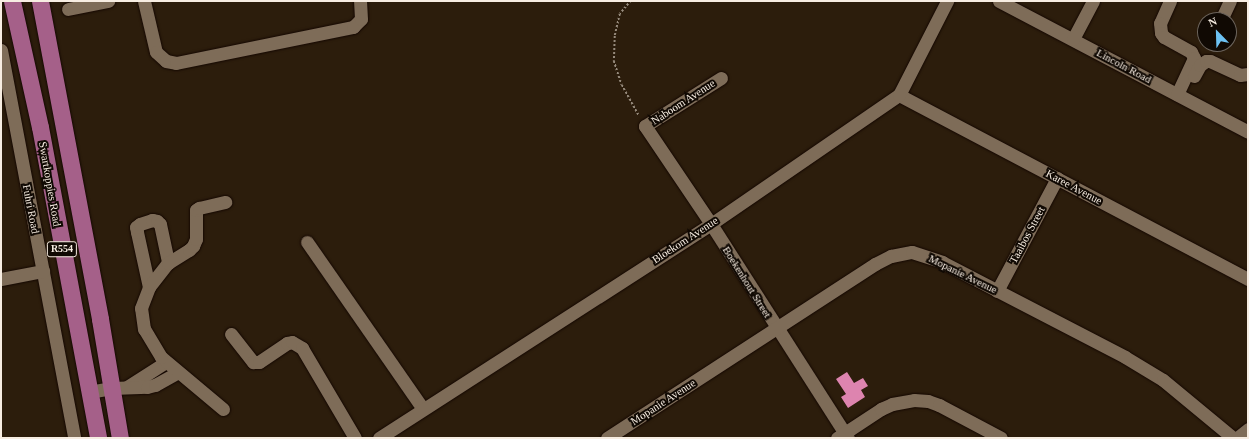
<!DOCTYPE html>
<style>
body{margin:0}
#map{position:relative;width:1249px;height:439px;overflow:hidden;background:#2c1d0c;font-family:"Times New Roman",serif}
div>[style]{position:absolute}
.building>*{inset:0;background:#dd84af}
.path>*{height:1.5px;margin-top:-0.75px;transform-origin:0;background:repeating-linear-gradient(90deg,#968a7c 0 2px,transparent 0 4px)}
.roads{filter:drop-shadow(0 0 1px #140700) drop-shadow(0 0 1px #140700)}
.minor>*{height:13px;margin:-6.5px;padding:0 6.5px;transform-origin:6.5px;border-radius:6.5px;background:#7e6c58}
.major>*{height:17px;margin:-8.5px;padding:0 8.5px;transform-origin:8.5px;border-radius:8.5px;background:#a56089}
span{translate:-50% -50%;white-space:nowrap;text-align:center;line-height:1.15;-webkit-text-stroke:4px #100903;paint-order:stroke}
.shield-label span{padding:1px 3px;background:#100903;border:1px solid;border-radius:3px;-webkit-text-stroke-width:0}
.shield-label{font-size:10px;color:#f7ede2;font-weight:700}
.street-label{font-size:11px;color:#f7ede2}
.frame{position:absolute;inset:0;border:2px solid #f7ede2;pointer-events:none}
.north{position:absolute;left:1197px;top:12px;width:40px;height:40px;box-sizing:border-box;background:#100903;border:1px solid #6c645c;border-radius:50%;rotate:337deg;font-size:11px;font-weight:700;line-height:16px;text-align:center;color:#f7ede2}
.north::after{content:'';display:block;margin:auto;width:14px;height:18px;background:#6dc2f3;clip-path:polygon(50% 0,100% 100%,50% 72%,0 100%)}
</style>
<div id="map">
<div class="building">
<i style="clip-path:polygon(847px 372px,854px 383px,863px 378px,868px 386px,861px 390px,865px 397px,848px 408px,841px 397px,846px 394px,836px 379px)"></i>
</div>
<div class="path">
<i style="left:631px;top:1px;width:17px;rotate:130deg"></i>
<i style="left:620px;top:14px;width:23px;rotate:103deg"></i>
<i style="left:615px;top:36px;width:25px;rotate:92deg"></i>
<i style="left:614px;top:61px;width:25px;rotate:72deg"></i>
<i style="left:622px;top:85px;width:35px;rotate:61deg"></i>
</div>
<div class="roads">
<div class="minor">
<i style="left:144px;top:1px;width:52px;rotate:76.8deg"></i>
<i style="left:156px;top:52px;width:13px;rotate:42deg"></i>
<i style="left:166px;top:61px;width:10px;rotate:11deg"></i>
<i style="left:176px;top:63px;width:181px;rotate:-11.5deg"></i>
<i style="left:353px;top:27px;width:11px;rotate:-45deg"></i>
<i style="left:361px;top:19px;width:18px;rotate:-93deg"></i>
<i style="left:999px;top:1px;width:281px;rotate:27.7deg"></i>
<i style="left:1170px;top:1px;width:24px;rotate:114deg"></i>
<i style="left:1160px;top:23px;width:10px;rotate:84deg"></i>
<i style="left:1161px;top:33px;width:5px;rotate:53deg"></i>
<i style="left:1164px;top:37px;width:31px;rotate:29deg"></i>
<i style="left:1191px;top:52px;width:7px;rotate:63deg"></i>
<i style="left:1194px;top:58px;width:40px;rotate:115deg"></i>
<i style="left:68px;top:9px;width:41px;rotate:-11.3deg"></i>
<i style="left:1221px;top:20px;width:21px;rotate:-65deg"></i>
<i style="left:1073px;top:39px;width:43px;rotate:-62.2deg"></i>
<i style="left:1px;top:50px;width:395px;rotate:79.3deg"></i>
<i style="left:1194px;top:76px;width:13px;rotate:-61deg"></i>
<i style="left:1200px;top:65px;width:7px;rotate:-34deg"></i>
<i style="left:1206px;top:61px;width:4px"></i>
<i style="left:1210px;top:61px;width:33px;rotate:25deg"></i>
<i style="left:1240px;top:75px;width:8px;rotate:-7deg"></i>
<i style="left:721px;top:78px;width:90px;rotate:147.7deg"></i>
<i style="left:645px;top:126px;width:118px;rotate:56deg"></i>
<i style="left:711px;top:224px;width:254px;rotate:57.4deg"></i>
<i style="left:899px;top:95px;width:395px;rotate:27.8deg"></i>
<i style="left:307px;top:242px;width:203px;rotate:55.2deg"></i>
<i style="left:1px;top:279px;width:43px;rotate:-10.8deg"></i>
<i style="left:149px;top:287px;width:56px;rotate:-102.3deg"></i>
<i style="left:137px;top:232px;width:5px;rotate:-101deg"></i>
<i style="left:136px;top:227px;width:5px;rotate:-37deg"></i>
<i style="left:140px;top:224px;width:13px;rotate:-18deg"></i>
<i style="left:152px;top:220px;width:5px;rotate:11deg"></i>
<i style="left:157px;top:221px;width:4px;rotate:45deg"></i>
<i style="left:160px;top:224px;width:40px;rotate:78deg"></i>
<i style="left:997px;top:291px;width:128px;rotate:-62deg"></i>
<i style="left:231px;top:334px;width:36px;rotate:52deg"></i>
<i style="left:253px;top:362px;width:6px"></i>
<i style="left:259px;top:362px;width:34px;rotate:-34deg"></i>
<i style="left:287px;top:343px;width:5px;rotate:-11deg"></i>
<i style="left:292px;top:342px;width:12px;rotate:31deg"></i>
<i style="left:302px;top:348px;width:104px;rotate:59.5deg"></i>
<i style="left:127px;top:387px;width:46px;rotate:-32.7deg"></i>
<i style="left:89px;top:392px;width:23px;rotate:-10deg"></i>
<i style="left:112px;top:388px;width:35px;rotate:-2deg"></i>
<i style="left:147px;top:387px;width:8px;rotate:-14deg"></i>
<i style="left:155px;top:385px;width:26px;rotate:-29deg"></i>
<i style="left:223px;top:409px;width:81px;rotate:-140deg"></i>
<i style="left:161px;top:357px;width:33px;rotate:-121deg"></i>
<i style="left:144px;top:329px;width:21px;rotate:-98deg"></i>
<i style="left:141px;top:308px;width:22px;rotate:-69deg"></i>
<i style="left:149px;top:287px;width:31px;rotate:-52deg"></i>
<i style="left:168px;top:263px;width:25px;rotate:-32deg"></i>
<i style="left:189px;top:250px;width:6px;rotate:-45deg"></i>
<i style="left:193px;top:246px;width:8px;rotate:-67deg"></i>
<i style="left:196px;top:239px;width:29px;rotate:-90deg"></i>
<i style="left:196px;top:210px;width:4px;rotate:-34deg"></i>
<i style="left:199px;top:208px;width:27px;rotate:-13deg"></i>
<i style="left:379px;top:438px;width:395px;rotate:-32.8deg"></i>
<i style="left:711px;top:224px;width:228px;rotate:-34.5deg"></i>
<i style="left:899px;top:95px;width:106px;rotate:-62.9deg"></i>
<i style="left:607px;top:438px;width:320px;rotate:-33deg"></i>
<i style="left:875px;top:264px;width:18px;rotate:-27deg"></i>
<i style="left:891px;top:256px;width:21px;rotate:-11deg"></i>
<i style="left:912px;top:252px;width:32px;rotate:18deg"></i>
<i style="left:942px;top:262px;width:206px;rotate:27.4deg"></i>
<i style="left:1125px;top:357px;width:44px;rotate:31.2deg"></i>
<i style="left:1163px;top:380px;width:91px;rotate:39.6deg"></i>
<i style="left:837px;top:438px;width:53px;rotate:-33.4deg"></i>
<i style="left:881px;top:409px;width:12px;rotate:-24deg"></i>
<i style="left:892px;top:404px;width:22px;rotate:-10deg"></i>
<i style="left:914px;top:400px;width:14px;rotate:4deg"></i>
<i style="left:928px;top:401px;width:12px;rotate:20deg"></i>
<i style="left:939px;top:405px;width:70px;rotate:28deg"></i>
<i style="left:1237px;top:438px;width:14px;rotate:-39deg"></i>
</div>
<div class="major">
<i style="left:12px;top:1px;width:129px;rotate:77.5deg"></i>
<i style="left:40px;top:127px;width:316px;rotate:79.4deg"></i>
<i style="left:40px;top:1px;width:324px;rotate:79.3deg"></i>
<i style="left:100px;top:319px;width:121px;rotate:80.5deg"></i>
</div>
</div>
<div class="shield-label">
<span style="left:62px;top:249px">R554</span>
</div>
<div class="street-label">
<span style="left:1124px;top:66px;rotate:28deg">Lincoln Road</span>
<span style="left:683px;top:102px;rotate:-33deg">Naboom Avenue</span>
<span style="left:50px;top:184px;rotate:80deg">Swartkoppies Road</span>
<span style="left:1074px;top:187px;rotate:28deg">Karee Avenue</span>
<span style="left:31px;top:209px;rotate:79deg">Fuhri Road</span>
<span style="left:1027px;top:235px;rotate:-62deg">Taaibos Street</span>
<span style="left:685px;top:240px;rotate:-33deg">Bloekom Avenue</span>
<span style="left:963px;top:274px;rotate:26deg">Mopanie Avenue</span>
<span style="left:747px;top:282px;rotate:58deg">Boekenhout Street</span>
<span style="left:663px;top:402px;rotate:-33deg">Mopanie Avenue</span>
</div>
<div class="frame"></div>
<div class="north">N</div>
</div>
